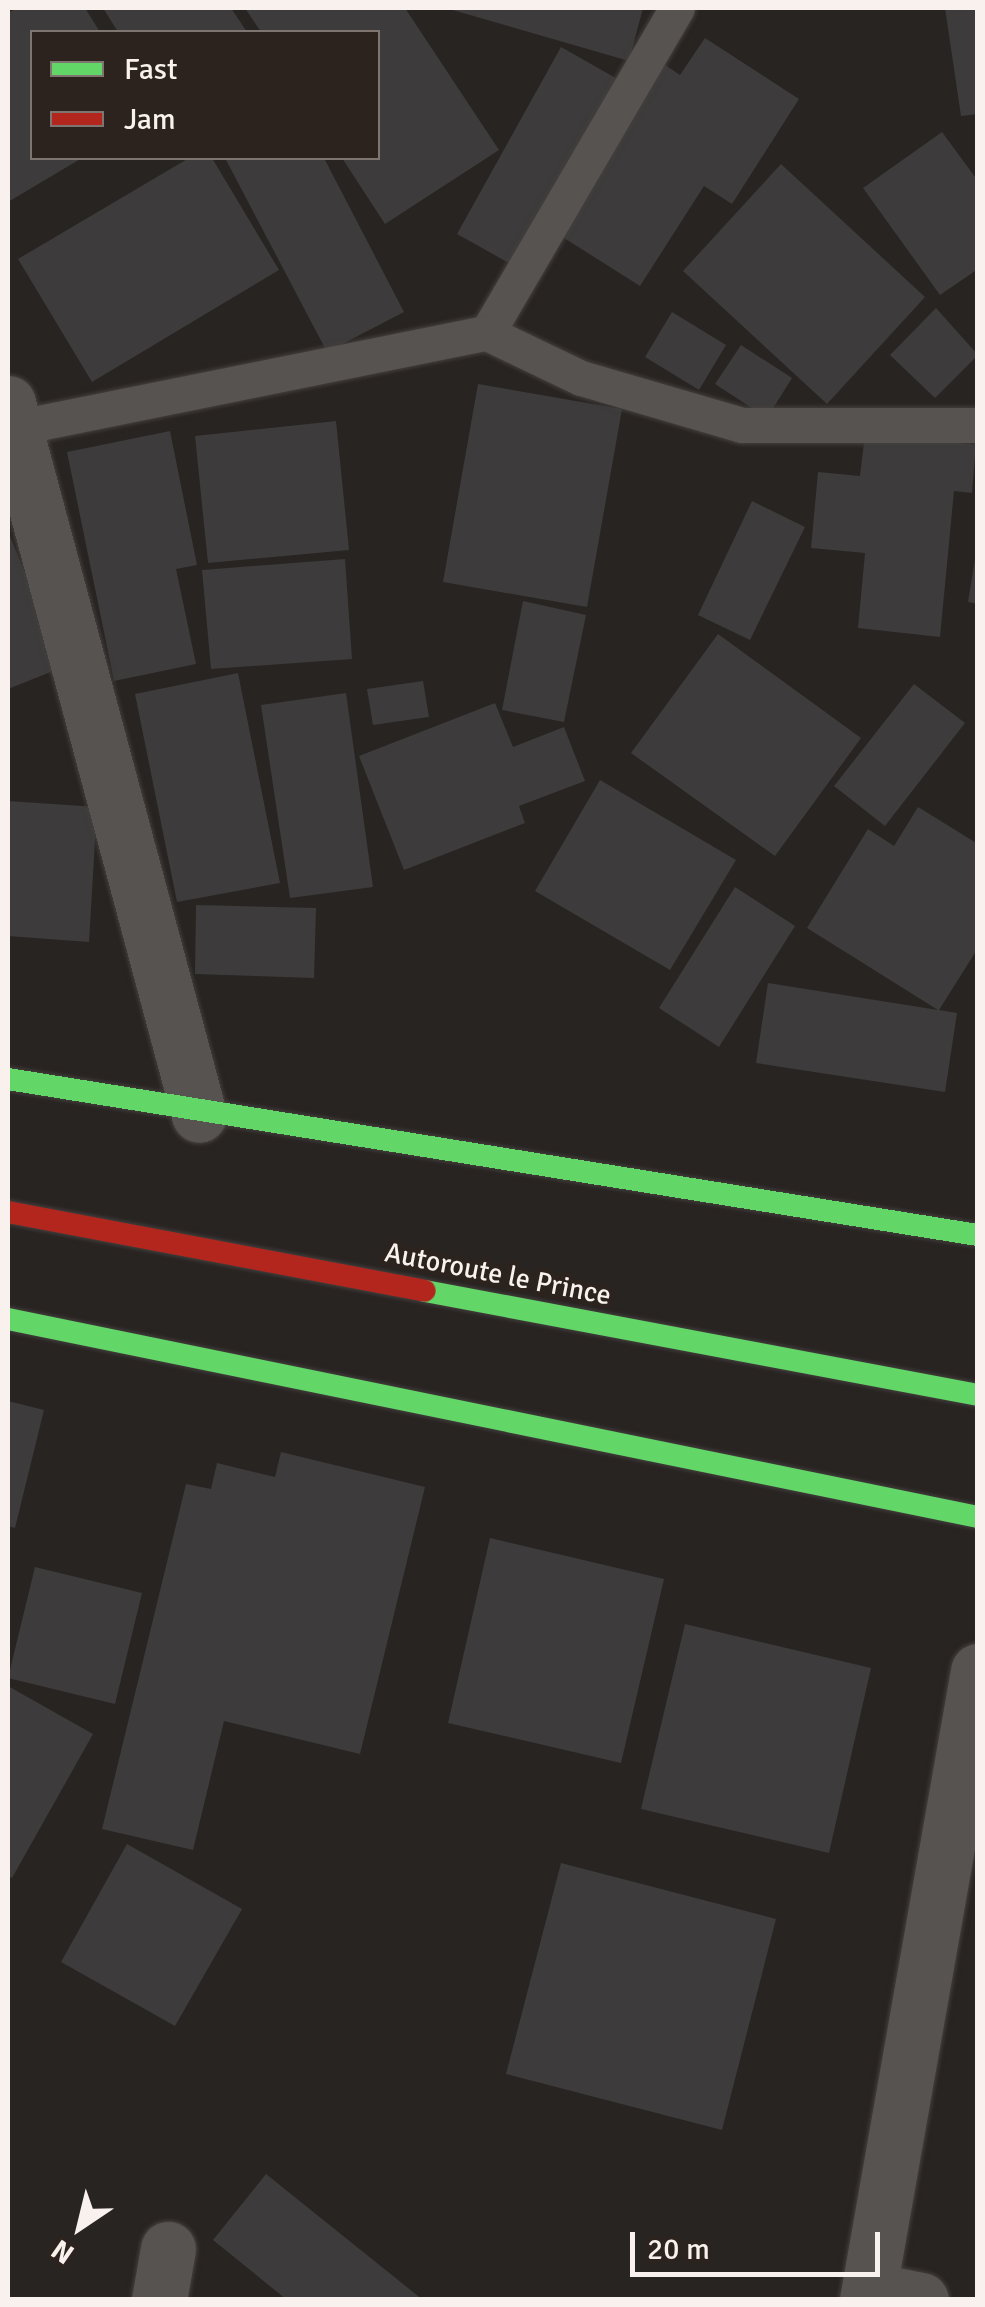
<!DOCTYPE html>
<style>
body{margin:0}
#map{position:relative;width:985px;height:2307px;overflow:hidden;background:#282422;font-family:Signika,sans-serif}
div>[style]{position:absolute}
.building>*{inset:0;background:#3d3b3b}
.roads{filter:drop-shadow(0 0 2px #433f3d) drop-shadow(0 0 2px #433f3d)}
.lane>*{height:35px;margin:-17.5px;padding:0 17.5px;transform-origin:17.5px;border-radius:17.5px;background:#565351}
.street>*{height:55px;margin:-27.5px;padding:0 27.5px;transform-origin:27.5px;border-radius:27.5px;background:#565351}
.fast>*{height:22px;margin:-11px;padding:0 11px;transform-origin:11px;border-radius:11px;background:#63d668}
.jam>*{height:22px;margin:-11px;padding:0 11px;transform-origin:11px;border-radius:11px;background:#b3261e}
span{translate:-50% -50%;white-space:nowrap;text-align:center;line-height:1.15;-webkit-text-stroke:10px #2c231e;paint-order:stroke}
.street-label{font-size:28px;color:#f8f1ed}
.frame{position:absolute;inset:0;border:10px solid #f8f1ed;pointer-events:none}
.legend{position:absolute;left:30px;top:30px;width:350px;height:130px;box-sizing:border-box;background:#2c231e;border:2px solid #7e7571;margin:0;padding:12px 18px;list-style:none;font-size:30px;color:#f8f1ed}
.legend li{display:flex;align-items:center;gap:20px;height:50px}
.legend b{width:50px;border:2px solid #7e7571}
.north{position:absolute;left:30px;top:2177px;width:100px;height:100px;-webkit-text-stroke:8px #2c231e;paint-order:stroke;rotate:215deg;font-size:28px;font-weight:700;line-height:40px;text-align:center;color:#f8f1ed}
.north::after{content:'';display:block;margin:auto;width:35px;height:45px;background:#f8f1ed;clip-path:polygon(50% 0,100% 100%,50% 72%,0 100%)}
.scale{position:absolute;left:630px;top:2232px;width:250px;height:45px;box-sizing:border-box;border:5px solid #f8f1ed;border-top:0;padding-left:12px;font-size:30px;line-height:35px;white-space:nowrap;color:#f8f1ed;-webkit-text-stroke:8px #2c231e;paint-order:stroke}
</style>
<div id="map">
<div class="building">
<i style="clip-path:polygon(17px 8px,85px 8px,100px 32px,32px 32px,32px 158px,82px 158px,8px 202px,8px 13px)"></i>
<i style="clip-path:polygon(103px 8px,231px 8px,247px 32px,118px 32px)"></i>
<i style="clip-path:polygon(245px 8px,405px 8px,499px 150px,385px 224px,342px 158px,378px 158px,378px 32px,261px 32px)"></i>
<i style="clip-path:polygon(945px 8px,978px 8px,978px 114px,961px 116px)"></i>
<i style="clip-path:polygon(449px 9px,449px 8px,643px 8px,629px 61px)"></i>
<i style="clip-path:polygon(705px 38px,799px 99px,732px 204px,704px 186px,640px 286px,553px 231px,661px 62px,680px 75px)"></i>
<i style="clip-path:polygon(561px 47px,621px 81px,516px 267px,457px 234px)"></i>
<i style="clip-path:polygon(942px 132px,978px 181px,978px 269px,940px 295px,863px 188px)"></i>
<i style="clip-path:polygon(189px 158px,212px 158px,279px 270px,92px 382px,18px 259px)"></i>
<i style="clip-path:polygon(225px 158px,324px 158px,404px 312px,327px 352px)"></i>
<i style="clip-path:polygon(781px 164px,925px 297px,827px 404px,683px 271px)"></i>
<i style="clip-path:polygon(936px 308px,978px 355px,935px 398px,890px 355px)"></i>
<i style="clip-path:polygon(672px 312px,726px 345px,699px 390px,645px 357px)"></i>
<i style="clip-path:polygon(741px 345px,792px 378px,767px 418px,715px 384px)"></i>
<i style="clip-path:polygon(478px 384px,622px 409px,587px 607px,443px 582px)"></i>
<i style="clip-path:polygon(336px 421px,349px 550px,208px 563px,195px 436px)"></i>
<i style="clip-path:polygon(170px 431px,197px 565px,176px 569px,196px 664px,114px 681px,67px 452px)"></i>
<i style="clip-path:polygon(865px 434px,976px 445px,972px 493px,954px 491px,940px 637px,858px 628px,865px 553px,811px 548px,818px 472px,860px 476px)"></i>
<i style="clip-path:polygon(752px 501px,805px 527px,750px 640px,698px 615px)"></i>
<i style="clip-path:polygon(8px 531px,63px 667px,8px 689px)"></i>
<i style="clip-path:polygon(345px 559px,352px 659px,211px 669px,202px 570px)"></i>
<i style="clip-path:polygon(975px 559px,978px 559px,978px 604px,968px 602px)"></i>
<i style="clip-path:polygon(523px 601px,586px 615px,564px 722px,502px 710px)"></i>
<i style="clip-path:polygon(718px 634px,861px 738px,775px 856px,631px 753px)"></i>
<i style="clip-path:polygon(238px 673px,280px 883px,177px 902px,135px 694px)"></i>
<i style="clip-path:polygon(423px 681px,429px 717px,373px 725px,367px 689px)"></i>
<i style="clip-path:polygon(914px 684px,965px 723px,885px 826px,834px 786px)"></i>
<i style="clip-path:polygon(346px 693px,373px 887px,290px 898px,261px 705px)"></i>
<i style="clip-path:polygon(495px 703px,513px 747px,564px 727px,585px 781px,519px 806px,525px 823px,404px 870px,359px 756px)"></i>
<i style="clip-path:polygon(600px 780px,736px 860px,670px 970px,535px 891px)"></i>
<i style="clip-path:polygon(8px 801px,97px 807px,89px 942px,8px 936px)"></i>
<i style="clip-path:polygon(918px 807px,978px 844px,978px 948px,939px 1010px,957px 1013px,945px 1092px,756px 1063px,768px 983px,938px 1010px,807px 928px,868px 829px,894px 846px)"></i>
<i style="clip-path:polygon(735px 887px,795px 926px,719px 1047px,659px 1008px)"></i>
<i style="clip-path:polygon(196px 905px,316px 908px,314px 978px,195px 974px)"></i>
<i style="clip-path:polygon(8px 1401px,44px 1410px,15px 1528px,8px 1526px)"></i>
<i style="clip-path:polygon(281px 1452px,425px 1487px,360px 1754px,224px 1721px,193px 1850px,102px 1829px,186px 1484px,211px 1489px,217px 1463px,275px 1477px)"></i>
<i style="clip-path:polygon(490px 1538px,664px 1579px,621px 1763px,448px 1723px)"></i>
<i style="clip-path:polygon(35px 1567px,142px 1593px,115px 1704px,8px 1678px)"></i>
<i style="clip-path:polygon(685px 1624px,871px 1668px,829px 1853px,641px 1809px)"></i>
<i style="clip-path:polygon(8px 1686px,93px 1734px,12px 1878px,8px 1876px)"></i>
<i style="clip-path:polygon(127px 1844px,242px 1909px,175px 2026px,61px 1962px)"></i>
<i style="clip-path:polygon(561px 1863px,776px 1919px,722px 2130px,506px 2074px)"></i>
<i style="clip-path:polygon(266px 2174px,423px 2300px,287px 2300px,213px 2240px)"></i>
</div>
<div class="roads">
<div class="lane">
<i style="left:487px;top:333px;width:376px;rotate:-59.7deg"></i>
<i style="left:19px;top:427px;width:477px;rotate:-11.4deg"></i>
<i style="left:487px;top:333px;width:104px;rotate:25.6deg"></i>
<i style="left:581px;top:378px;width:168px;rotate:16.3deg"></i>
<i style="left:742px;top:425px;width:236px"></i>
</div>
<div class="street">
<i style="left:8px;top:403px;width:737px;rotate:74.98deg"></i>
<i style="left:870px;top:2290px;width:52px;rotate:11.1deg"></i>
<i style="left:159px;top:2300px;width:52px;rotate:-80deg"></i>
<i style="left:867px;top:2300px;width:639px;rotate:-79.99deg"></i>
</div>
<div class="fast">
<i style="left:8px;top:1079px;width:982px;rotate:9.14deg"></i>
<i style="left:425px;top:1291px;width:563px;rotate:10.65deg"></i>
<i style="left:8px;top:1319px;width:990px;rotate:11.54deg"></i>
</div>
<div class="jam">
<i style="left:8px;top:1212px;width:424px;rotate:10.7deg"></i>
</div>
</div>
<div class="street-label">
<span style="left:498px;top:1274px;rotate:11deg">Autoroute le Prince</span>
</div>
<div class="frame"></div>
<ul class="legend">
<li><b style="height:12px;background:#63d668"></b>Fast</li>
<li><b style="height:12px;background:#b3261e"></b>Jam</li>
</ul>
<div class="north">N</div>
<div class="scale">20 m</div>
</div>
